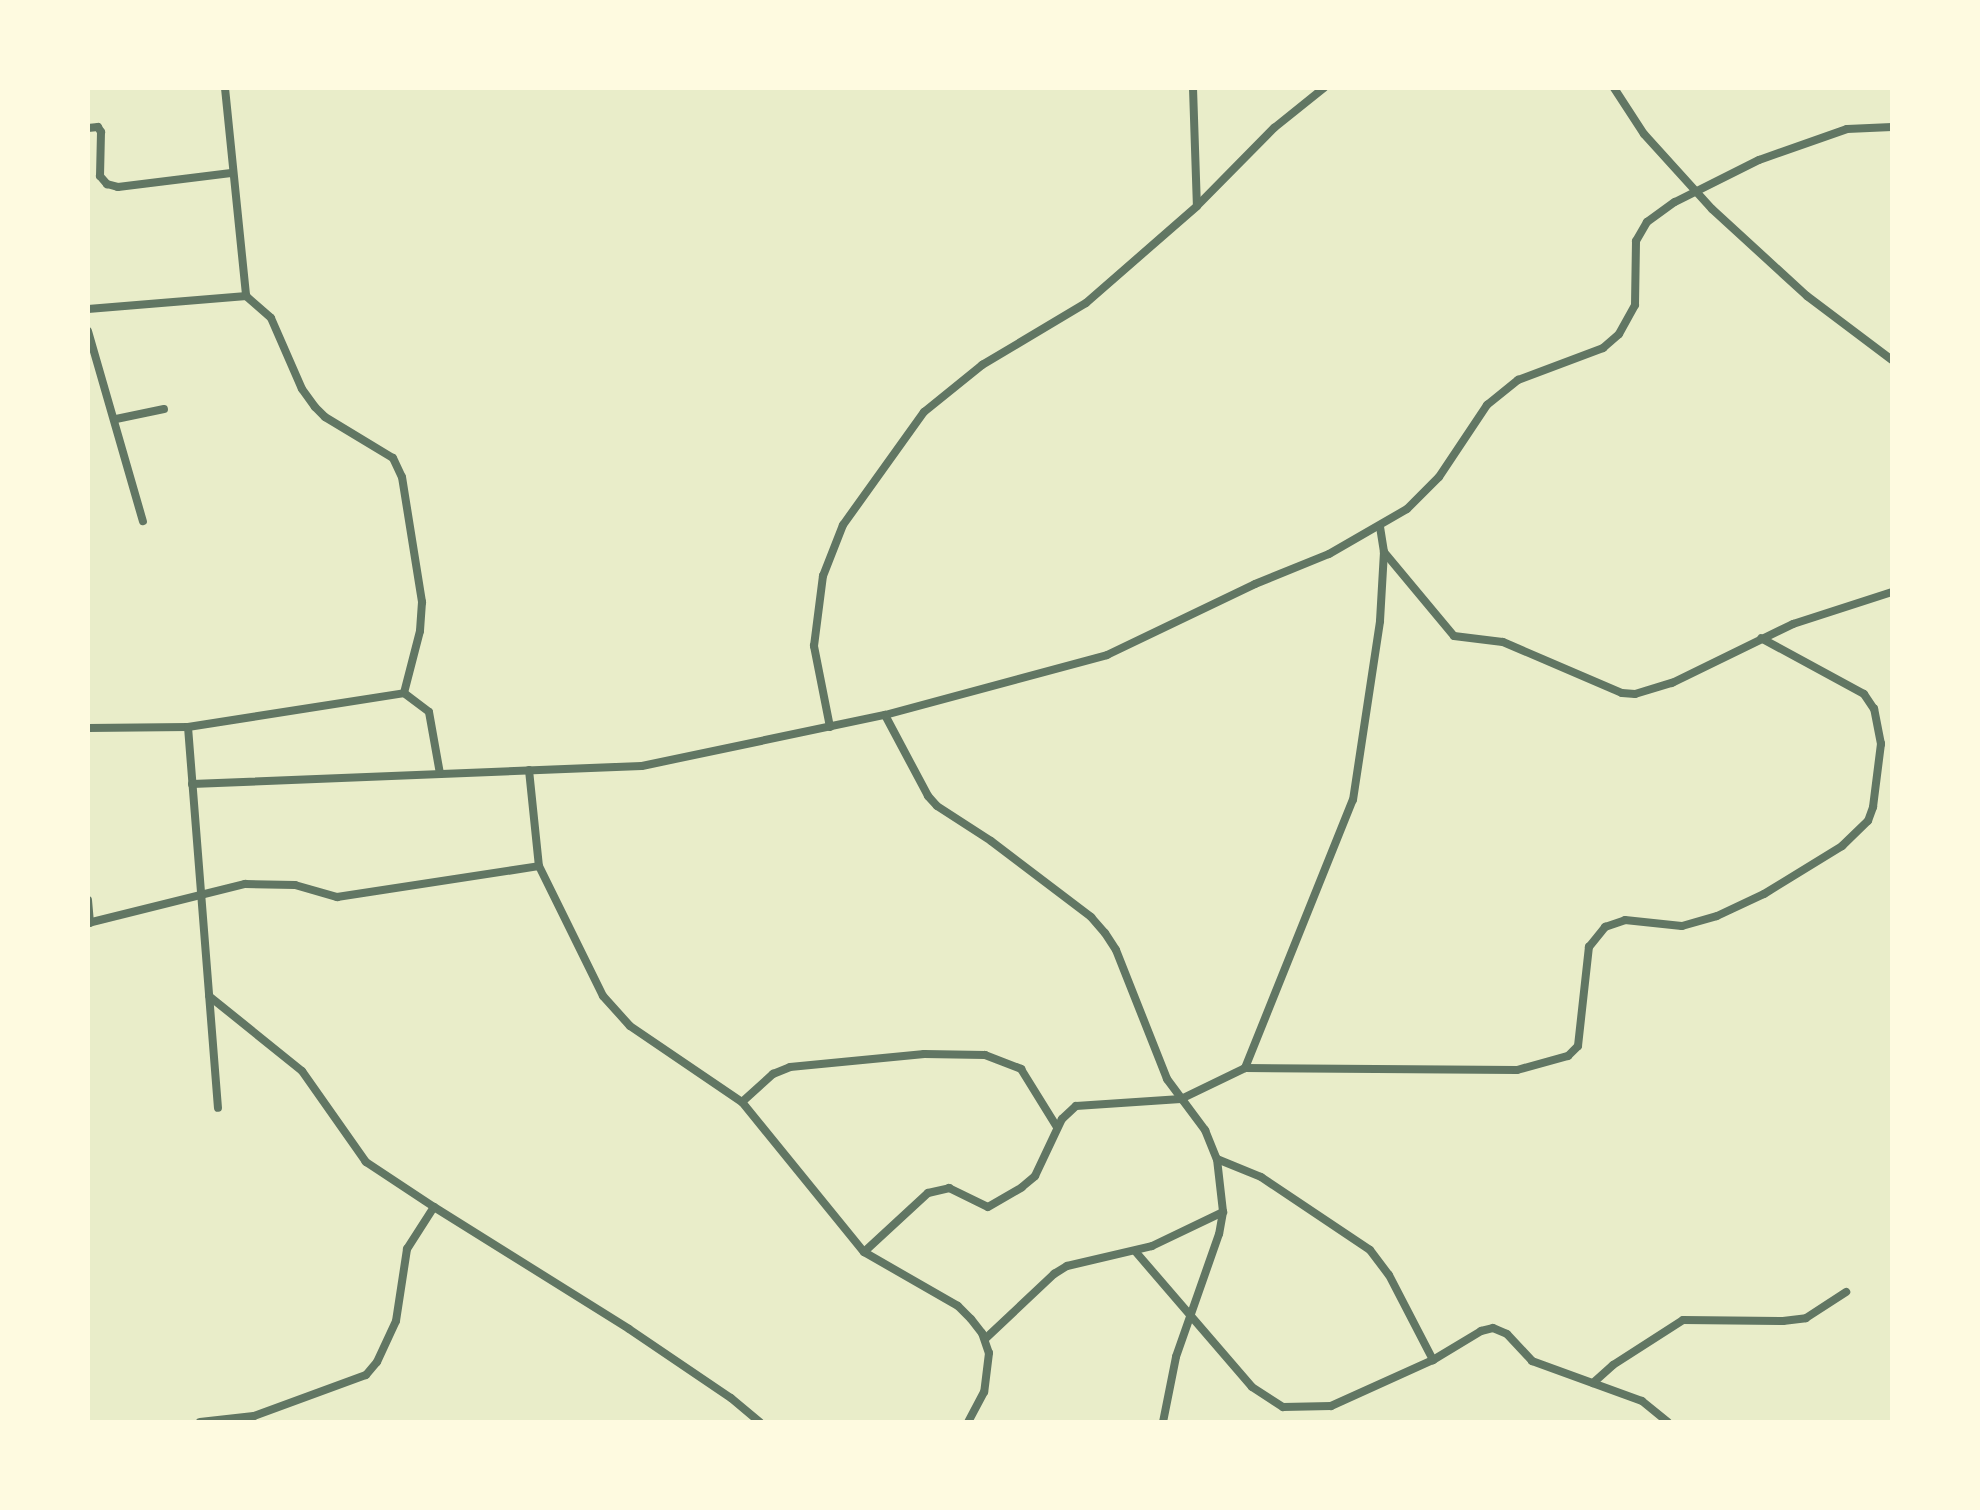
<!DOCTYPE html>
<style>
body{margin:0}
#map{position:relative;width:1980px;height:1510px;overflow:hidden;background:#e9edc9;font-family:"IBM Plex Sans",sans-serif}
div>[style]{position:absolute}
.minor>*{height:8px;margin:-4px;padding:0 4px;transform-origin:4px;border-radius:4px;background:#617663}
span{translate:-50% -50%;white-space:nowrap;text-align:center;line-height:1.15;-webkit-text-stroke:7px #fefae0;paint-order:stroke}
.frame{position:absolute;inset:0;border:90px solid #fefae0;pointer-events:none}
</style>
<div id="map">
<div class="minor">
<i style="left:225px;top:88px;width:209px;rotate:84.2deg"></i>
<i style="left:1193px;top:88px;width:118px;rotate:88.1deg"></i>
<i style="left:1614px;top:88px;width:55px;rotate:56.9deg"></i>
<i style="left:1644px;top:134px;width:101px;rotate:47.8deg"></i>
<i style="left:1712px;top:209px;width:129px;rotate:42.5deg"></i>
<i style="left:1807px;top:296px;width:106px;rotate:37deg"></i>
<i style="left:88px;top:128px;width:10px;rotate:-6deg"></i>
<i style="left:98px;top:127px;width:6px;rotate:59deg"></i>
<i style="left:101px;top:132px;width:44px;rotate:91.3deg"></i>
<i style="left:100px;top:176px;width:11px;rotate:49deg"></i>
<i style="left:107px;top:184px;width:11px;rotate:15deg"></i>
<i style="left:118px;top:187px;width:114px;rotate:-7.1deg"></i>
<i style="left:88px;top:309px;width:159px;rotate:-4.7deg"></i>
<i style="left:246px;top:296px;width:33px;rotate:41deg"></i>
<i style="left:271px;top:318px;width:77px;rotate:66.4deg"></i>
<i style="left:302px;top:389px;width:22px;rotate:54deg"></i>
<i style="left:315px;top:407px;width:14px;rotate:45deg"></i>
<i style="left:325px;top:417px;width:79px;rotate:31.1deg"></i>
<i style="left:393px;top:458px;width:21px;rotate:65deg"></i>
<i style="left:402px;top:477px;width:127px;rotate:80.9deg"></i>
<i style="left:422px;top:602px;width:29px;rotate:94deg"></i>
<i style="left:420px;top:631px;width:64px;rotate:104.5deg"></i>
<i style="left:88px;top:331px;width:198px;rotate:73.9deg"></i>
<i style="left:116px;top:419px;width:49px;rotate:-11.8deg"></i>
<i style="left:1384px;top:552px;width:109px;rotate:50.2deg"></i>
<i style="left:1454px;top:636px;width:49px;rotate:7deg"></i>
<i style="left:1503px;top:642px;width:129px;rotate:23.2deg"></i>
<i style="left:1622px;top:693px;width:13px;rotate:4deg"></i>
<i style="left:1635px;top:694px;width:39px;rotate:-17deg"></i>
<i style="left:1672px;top:683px;width:135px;rotate:-26deg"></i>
<i style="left:1793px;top:624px;width:104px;rotate:-17.9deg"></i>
<i style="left:885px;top:715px;width:92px;rotate:62deg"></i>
<i style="left:928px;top:796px;width:13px;rotate:48deg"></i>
<i style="left:937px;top:806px;width:64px;rotate:32.9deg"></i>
<i style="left:991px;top:841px;width:126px;rotate:37.2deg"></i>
<i style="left:1091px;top:917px;width:21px;rotate:49deg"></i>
<i style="left:1105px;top:933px;width:20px;rotate:57deg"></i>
<i style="left:1116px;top:950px;width:139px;rotate:68.4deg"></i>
<i style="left:1167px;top:1079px;width:64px;rotate:53.3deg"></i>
<i style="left:1205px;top:1130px;width:31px;rotate:68deg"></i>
<i style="left:1217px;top:1159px;width:53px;rotate:83.5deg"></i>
<i style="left:1223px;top:1212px;width:22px;rotate:100deg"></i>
<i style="left:1219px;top:1234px;width:130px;rotate:109.3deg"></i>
<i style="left:1176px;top:1357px;width:66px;rotate:101.3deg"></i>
<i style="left:188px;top:727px;width:382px;rotate:85.5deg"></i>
<i style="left:830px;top:727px;width:83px;rotate:-101.2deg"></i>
<i style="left:814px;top:646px;width:71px;rotate:-82.7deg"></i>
<i style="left:823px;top:576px;width:55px;rotate:-68.6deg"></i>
<i style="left:843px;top:525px;width:139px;rotate:-54.4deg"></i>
<i style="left:924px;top:412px;width:75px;rotate:-39deg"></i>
<i style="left:982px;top:365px;width:121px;rotate:-30.8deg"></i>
<i style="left:1086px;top:303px;width:147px;rotate:-41.1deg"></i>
<i style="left:1197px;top:206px;width:110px;rotate:-45.4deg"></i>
<i style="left:1274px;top:128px;width:64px;rotate:-38.7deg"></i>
<i style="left:88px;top:728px;width:100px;rotate:-0.6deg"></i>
<i style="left:188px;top:727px;width:219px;rotate:-8.9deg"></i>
<i style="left:404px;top:693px;width:31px;rotate:37deg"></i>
<i style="left:429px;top:712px;width:63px;rotate:79.9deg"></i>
<i style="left:529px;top:770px;width:97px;rotate:84.1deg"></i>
<i style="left:539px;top:866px;width:145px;rotate:63.8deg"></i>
<i style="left:603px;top:996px;width:40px;rotate:48deg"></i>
<i style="left:630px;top:1026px;width:135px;rotate:34.2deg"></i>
<i style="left:742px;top:1102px;width:193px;rotate:50.9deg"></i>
<i style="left:864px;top:1252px;width:108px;rotate:29.9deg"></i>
<i style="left:958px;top:1306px;width:18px;rotate:45deg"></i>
<i style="left:971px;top:1319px;width:18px;rotate:52deg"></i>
<i style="left:982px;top:1333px;width:21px;rotate:71deg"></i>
<i style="left:989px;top:1353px;width:39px;rotate:97deg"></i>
<i style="left:984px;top:1392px;width:34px;rotate:118deg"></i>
<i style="left:192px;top:784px;width:450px;rotate:-2.3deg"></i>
<i style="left:642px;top:766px;width:248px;rotate:-11.9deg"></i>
<i style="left:885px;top:715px;width:230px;rotate:-15.1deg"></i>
<i style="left:1107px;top:655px;width:164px;rotate:-25.6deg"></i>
<i style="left:1255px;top:584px;width:80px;rotate:-22.1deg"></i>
<i style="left:1329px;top:554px;width:90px;rotate:-30deg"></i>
<i style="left:1407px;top:509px;width:45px;rotate:-45deg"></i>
<i style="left:1439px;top:477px;width:87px;rotate:-56.3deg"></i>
<i style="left:1487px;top:405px;width:40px;rotate:-39deg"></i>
<i style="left:1518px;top:380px;width:91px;rotate:-20.6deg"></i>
<i style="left:1603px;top:348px;width:21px;rotate:-41deg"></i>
<i style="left:1619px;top:334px;width:33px;rotate:-61deg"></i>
<i style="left:1635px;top:305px;width:64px;rotate:-89.1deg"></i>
<i style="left:1636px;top:241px;width:22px;rotate:-60deg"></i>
<i style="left:1647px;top:222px;width:34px;rotate:-36deg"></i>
<i style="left:1675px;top:202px;width:94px;rotate:-26.6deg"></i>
<i style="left:1759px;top:160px;width:93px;rotate:-19.4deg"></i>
<i style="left:1847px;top:129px;width:45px;rotate:-2.5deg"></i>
<i style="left:88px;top:900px;width:23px;rotate:85deg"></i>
<i style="left:88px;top:923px;width:162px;rotate:-14deg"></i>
<i style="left:245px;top:884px;width:50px;rotate:1.1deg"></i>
<i style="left:295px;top:885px;width:44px;rotate:15.9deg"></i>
<i style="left:337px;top:897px;width:204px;rotate:-8.7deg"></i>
<i style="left:1245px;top:1068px;width:289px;rotate:-68.1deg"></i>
<i style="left:1353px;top:800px;width:181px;rotate:-81.4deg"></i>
<i style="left:1380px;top:621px;width:69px;rotate:-86.7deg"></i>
<i style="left:1384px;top:552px;width:25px;rotate:-99deg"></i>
<i style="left:742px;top:1102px;width:42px;rotate:-42.1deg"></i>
<i style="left:773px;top:1074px;width:18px;rotate:-22deg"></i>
<i style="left:790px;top:1067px;width:135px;rotate:-5.5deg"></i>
<i style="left:924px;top:1054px;width:61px;rotate:0.9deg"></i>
<i style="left:985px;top:1055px;width:39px;rotate:21deg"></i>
<i style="left:1021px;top:1069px;width:68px;rotate:58.2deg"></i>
<i style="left:1217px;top:1159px;width:48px;rotate:22.2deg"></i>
<i style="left:1261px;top:1177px;width:131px;rotate:33.8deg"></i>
<i style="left:1370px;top:1250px;width:31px;rotate:53deg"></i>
<i style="left:1389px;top:1275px;width:96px;rotate:62.6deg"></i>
<i style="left:434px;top:1207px;width:230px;rotate:32deg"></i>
<i style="left:629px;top:1329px;width:123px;rotate:34.1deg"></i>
<i style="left:731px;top:1398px;width:38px;rotate:40deg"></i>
<i style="left:1135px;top:1251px;width:179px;rotate:49.3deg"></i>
<i style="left:1252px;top:1387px;width:37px;rotate:33deg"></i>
<i style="left:1283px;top:1407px;width:48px;rotate:-1.2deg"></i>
<i style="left:1331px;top:1406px;width:112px;rotate:-24.3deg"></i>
<i style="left:1433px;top:1360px;width:56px;rotate:-31.1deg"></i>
<i style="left:1481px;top:1331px;width:12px;rotate:-14deg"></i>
<i style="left:1493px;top:1328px;width:15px;rotate:23deg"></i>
<i style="left:1507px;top:1334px;width:37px;rotate:47deg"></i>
<i style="left:1532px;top:1361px;width:117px;rotate:20deg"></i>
<i style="left:1642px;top:1401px;width:33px;rotate:39deg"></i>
<i style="left:864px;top:1252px;width:87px;rotate:-42.7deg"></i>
<i style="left:928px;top:1193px;width:22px;rotate:-13deg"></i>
<i style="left:949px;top:1188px;width:43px;rotate:26deg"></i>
<i style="left:988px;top:1207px;width:39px;rotate:-30deg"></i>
<i style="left:1022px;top:1187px;width:17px;rotate:-40deg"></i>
<i style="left:1035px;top:1176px;width:63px;rotate:-64.7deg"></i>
<i style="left:1062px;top:1119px;width:19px;rotate:-43deg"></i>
<i style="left:1076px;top:1106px;width:105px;rotate:-3.8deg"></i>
<i style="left:1181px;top:1099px;width:71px;rotate:-25.8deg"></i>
<i style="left:1245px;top:1068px;width:272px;rotate:0.4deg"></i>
<i style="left:1517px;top:1070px;width:53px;rotate:-15.4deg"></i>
<i style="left:1568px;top:1056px;width:14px;rotate:-45deg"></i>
<i style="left:1578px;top:1046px;width:100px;rotate:-83.7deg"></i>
<i style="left:1589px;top:947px;width:26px;rotate:-51deg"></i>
<i style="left:1605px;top:927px;width:21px;rotate:-19deg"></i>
<i style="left:1625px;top:920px;width:57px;rotate:6deg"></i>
<i style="left:1682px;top:926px;width:36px;rotate:-16deg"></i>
<i style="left:1717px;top:916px;width:52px;rotate:-25.1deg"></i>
<i style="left:1764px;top:894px;width:92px;rotate:-31.6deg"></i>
<i style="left:1842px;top:846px;width:36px;rotate:-44deg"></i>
<i style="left:1868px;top:821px;width:15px;rotate:-70deg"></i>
<i style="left:1873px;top:807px;width:64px;rotate:-82.8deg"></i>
<i style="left:1881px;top:744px;width:36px;rotate:-101deg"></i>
<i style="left:1874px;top:709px;width:18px;rotate:-124deg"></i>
<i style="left:1864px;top:694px;width:117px;rotate:-151.5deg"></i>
<i style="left:985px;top:1339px;width:95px;rotate:-43.3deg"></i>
<i style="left:1054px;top:1274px;width:15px;rotate:-32deg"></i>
<i style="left:1067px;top:1266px;width:87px;rotate:-13.2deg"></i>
<i style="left:1152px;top:1246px;width:79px;rotate:-25.6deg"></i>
<i style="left:1593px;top:1383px;width:27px;rotate:-42deg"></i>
<i style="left:1613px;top:1365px;width:83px;rotate:-32.7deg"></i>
<i style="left:1683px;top:1320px;width:100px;rotate:0.6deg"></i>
<i style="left:1783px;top:1321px;width:23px;rotate:-7deg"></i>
<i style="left:1806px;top:1318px;width:48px;rotate:-33deg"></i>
<i style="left:200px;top:1422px;width:54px;rotate:-6.3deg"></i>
<i style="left:254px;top:1416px;width:119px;rotate:-20.1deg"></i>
<i style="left:366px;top:1375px;width:17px;rotate:-50deg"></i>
<i style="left:377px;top:1362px;width:45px;rotate:-65.1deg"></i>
<i style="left:396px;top:1321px;width:73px;rotate:-81.3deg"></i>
<i style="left:407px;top:1249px;width:50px;rotate:-57.3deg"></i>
<i style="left:434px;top:1207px;width:82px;rotate:-146.5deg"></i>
<i style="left:366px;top:1162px;width:111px;rotate:-125.1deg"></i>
<i style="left:302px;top:1071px;width:119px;rotate:-141.1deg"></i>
</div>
<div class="frame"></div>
</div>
